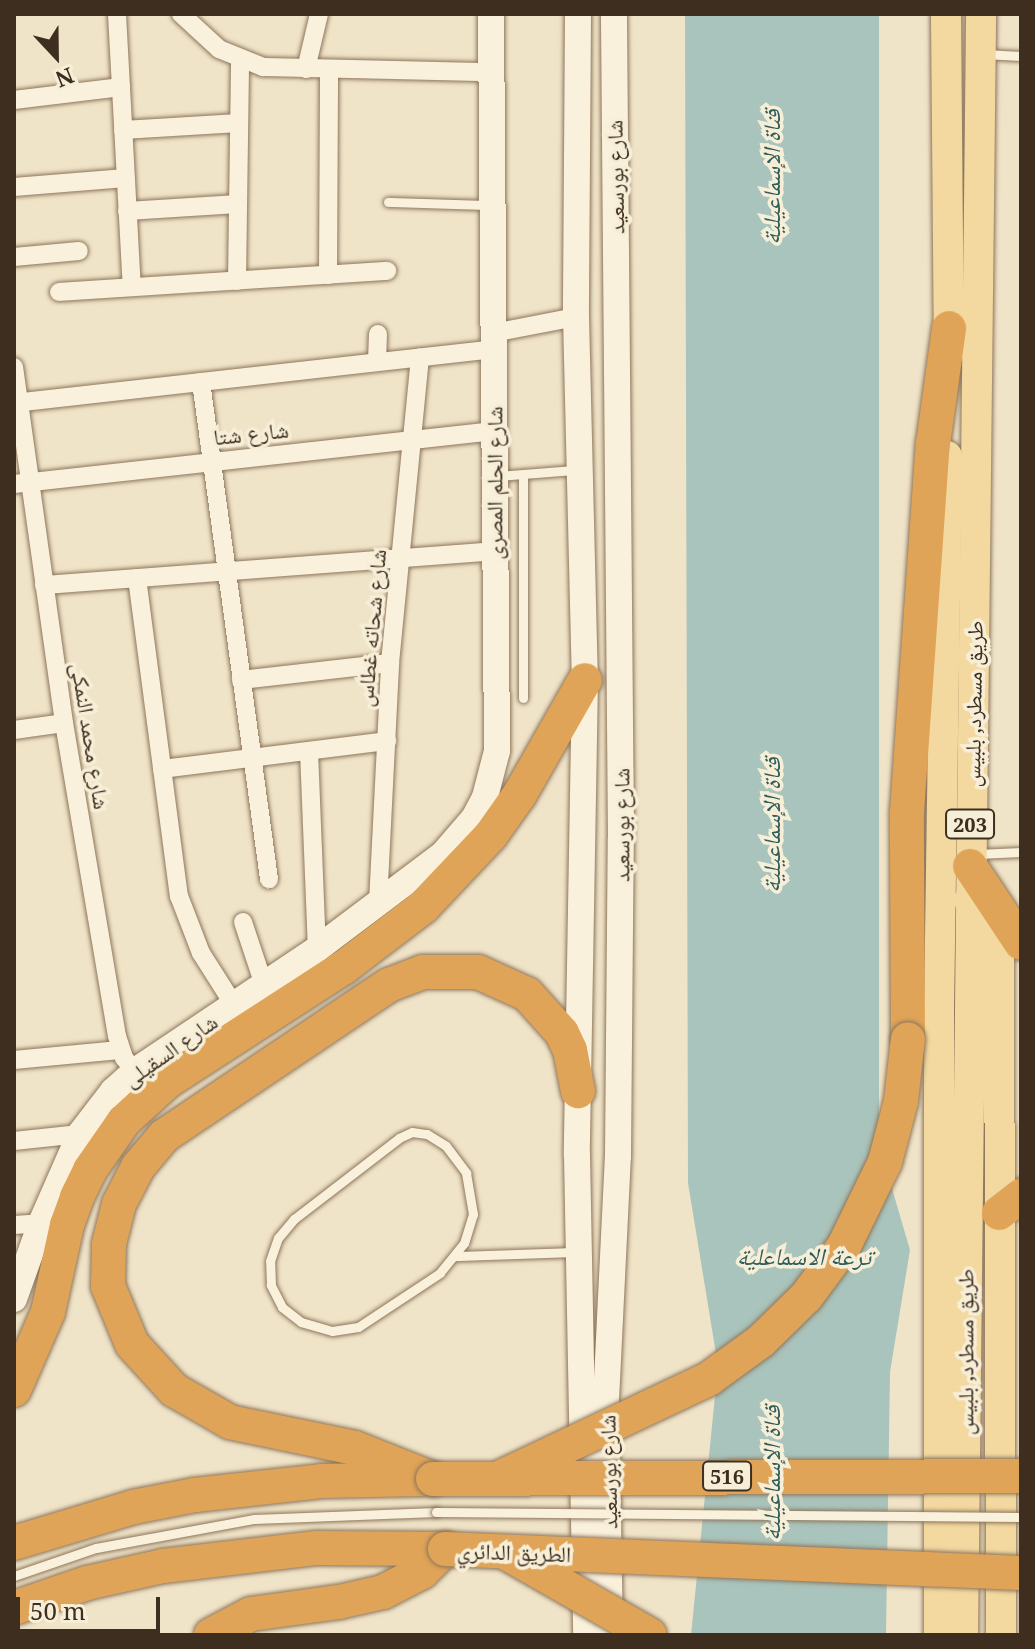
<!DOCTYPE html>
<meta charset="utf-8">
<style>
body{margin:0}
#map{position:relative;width:1035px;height:1649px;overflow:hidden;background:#f0e4c8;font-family:"Noto Serif","Noto Naskh Arabic",serif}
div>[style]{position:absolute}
.water>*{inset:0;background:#a9c4bc}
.roads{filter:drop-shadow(0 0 2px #8d765c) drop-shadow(0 0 2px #8d765c)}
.lane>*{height:9px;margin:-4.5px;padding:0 4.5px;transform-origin:4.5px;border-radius:4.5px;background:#faf1dc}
.street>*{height:18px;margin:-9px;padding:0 9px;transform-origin:9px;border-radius:9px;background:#faf1dc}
.secondary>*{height:26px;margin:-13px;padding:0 13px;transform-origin:13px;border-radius:13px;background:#faf1dc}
.primary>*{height:30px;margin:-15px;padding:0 15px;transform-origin:15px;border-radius:15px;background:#f3d9a0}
.highway>*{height:34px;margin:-17px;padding:0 17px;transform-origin:17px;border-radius:17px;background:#e0a458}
.bridges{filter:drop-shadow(0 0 2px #8d765c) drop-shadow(0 0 2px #8d765c)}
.lane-bridge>*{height:9px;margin:-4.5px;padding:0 4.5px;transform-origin:4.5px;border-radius:4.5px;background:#faf1dc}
.highway-bridge>*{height:34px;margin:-17px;padding:0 17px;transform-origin:17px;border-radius:17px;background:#e0a458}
span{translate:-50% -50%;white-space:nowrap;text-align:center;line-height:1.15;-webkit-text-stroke:7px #f7eed8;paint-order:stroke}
.shield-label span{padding:2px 6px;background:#f7eed8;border:2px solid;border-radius:6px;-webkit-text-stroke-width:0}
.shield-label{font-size:20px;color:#3d2e20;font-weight:700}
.street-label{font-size:22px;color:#3d2e20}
.water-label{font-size:24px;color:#2f5d5a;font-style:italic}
.frame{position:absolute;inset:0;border:16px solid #3d2e20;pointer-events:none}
.north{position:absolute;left:16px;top:16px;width:80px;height:80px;-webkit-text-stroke:6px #f7eed8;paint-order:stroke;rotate:158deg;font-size:22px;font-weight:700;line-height:32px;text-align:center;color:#3d2e20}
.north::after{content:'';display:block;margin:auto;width:28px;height:36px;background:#3d2e20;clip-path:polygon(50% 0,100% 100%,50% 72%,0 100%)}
.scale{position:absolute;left:16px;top:1597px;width:144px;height:36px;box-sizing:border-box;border:4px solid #3d2e20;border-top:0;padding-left:10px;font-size:24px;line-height:28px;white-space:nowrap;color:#3d2e20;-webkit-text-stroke:6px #f7eed8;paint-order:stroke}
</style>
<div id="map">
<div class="water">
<i style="clip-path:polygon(685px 14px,879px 14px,879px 1144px,910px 1250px,890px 1372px,886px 1635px,691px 1635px,718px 1366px,688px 1183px)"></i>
</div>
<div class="roads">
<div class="lane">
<i style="left:984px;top:54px;width:37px;rotate:3deg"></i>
<i style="left:388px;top:202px;width:101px;rotate:1.7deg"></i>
<i style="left:523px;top:474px;width:224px;rotate:90deg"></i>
<i style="left:499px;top:476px;width:77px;rotate:-4.5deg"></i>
<i style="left:977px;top:854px;width:44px;rotate:-2.6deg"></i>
<i style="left:412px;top:1132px;width:15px;rotate:8deg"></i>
<i style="left:427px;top:1134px;width:22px;rotate:32deg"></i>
<i style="left:446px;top:1146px;width:34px;rotate:53deg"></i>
<i style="left:466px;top:1173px;width:42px;rotate:80.3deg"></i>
<i style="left:473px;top:1214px;width:30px;rotate:107deg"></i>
<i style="left:464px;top:1243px;width:38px;rotate:129deg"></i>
<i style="left:440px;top:1273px;width:98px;rotate:146.6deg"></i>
<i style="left:358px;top:1327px;width:26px;rotate:171deg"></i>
<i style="left:332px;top:1331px;width:32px;rotate:-164deg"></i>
<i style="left:301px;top:1322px;width:24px;rotate:-142deg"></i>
<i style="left:282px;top:1307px;width:25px;rotate:-117deg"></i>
<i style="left:271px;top:1285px;width:24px;rotate:-92deg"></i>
<i style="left:270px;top:1261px;width:24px;rotate:-71deg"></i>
<i style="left:278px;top:1238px;width:25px;rotate:-50deg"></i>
<i style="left:294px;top:1219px;width:133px;rotate:-37.6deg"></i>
<i style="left:399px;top:1138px;width:14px;rotate:-25deg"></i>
<i style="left:456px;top:1256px;width:121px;rotate:-1.9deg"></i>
<i style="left:14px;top:1576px;width:87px;rotate:-18.9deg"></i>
<i style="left:96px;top:1548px;width:161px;rotate:-10.4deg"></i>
<i style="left:254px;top:1519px;width:182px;rotate:-2.2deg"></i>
</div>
<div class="street">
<i style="left:117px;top:14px;width:273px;rotate:86.9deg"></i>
<i style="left:181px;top:14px;width:52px;rotate:42.6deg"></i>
<i style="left:219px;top:49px;width:48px;rotate:22.2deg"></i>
<i style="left:263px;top:67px;width:229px;rotate:1.3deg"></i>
<i style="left:306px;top:69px;width:57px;rotate:-76.7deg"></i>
<i style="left:14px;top:100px;width:108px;rotate:-6.9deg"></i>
<i style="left:123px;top:130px;width:116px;rotate:-3.5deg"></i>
<i style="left:14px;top:187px;width:112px;rotate:-4.6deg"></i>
<i style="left:127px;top:211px;width:111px;rotate:-3.6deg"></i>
<i style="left:14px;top:257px;width:65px;rotate:-5.3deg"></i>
<i style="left:328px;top:275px;width:205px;rotate:-89.7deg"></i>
<i style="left:237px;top:281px;width:221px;rotate:-89.2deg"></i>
<i style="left:59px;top:292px;width:329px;rotate:-3.7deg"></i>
<i style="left:493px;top:333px;width:85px;rotate:-10.9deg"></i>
<i style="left:377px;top:362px;width:28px;rotate:-88deg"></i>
<i style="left:14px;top:367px;width:359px;rotate:82deg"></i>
<i style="left:64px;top:723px;width:317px;rotate:80.4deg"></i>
<i style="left:117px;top:1036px;width:23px;rotate:72deg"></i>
<i style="left:124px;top:1058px;width:17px;rotate:50deg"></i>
<i style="left:201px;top:382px;width:502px;rotate:82.21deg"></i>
<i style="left:14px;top:403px;width:483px;rotate:-6.4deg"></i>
<i style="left:14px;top:484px;width:483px;rotate:-6.3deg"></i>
<i style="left:137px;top:578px;width:321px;rotate:82.5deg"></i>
<i style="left:179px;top:896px;width:61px;rotate:68.9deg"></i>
<i style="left:201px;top:953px;width:62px;rotate:57.6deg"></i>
<i style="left:44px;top:585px;width:452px;rotate:-4.3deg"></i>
<i style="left:241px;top:680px;width:150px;rotate:-6.5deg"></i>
<i style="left:14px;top:730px;width:50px;rotate:-8deg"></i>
<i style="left:309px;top:751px;width:198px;rotate:87.7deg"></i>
<i style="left:162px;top:769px;width:227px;rotate:-7.1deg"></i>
<i style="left:378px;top:903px;width:240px;rotate:-87.1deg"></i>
<i style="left:390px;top:663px;width:307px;rotate:-84.4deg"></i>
<i style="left:243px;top:922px;width:66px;rotate:71.6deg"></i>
<i style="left:14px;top:1060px;width:106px;rotate:-5.4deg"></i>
<i style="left:14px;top:1141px;width:66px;rotate:-6.1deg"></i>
<i style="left:14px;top:1225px;width:27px;rotate:-4deg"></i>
</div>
<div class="secondary">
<i style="left:578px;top:14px;width:303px;rotate:90.4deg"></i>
<i style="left:576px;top:317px;width:363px;rotate:88.6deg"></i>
<i style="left:585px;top:680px;width:475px;rotate:91deg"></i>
<i style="left:577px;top:1155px;width:480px;rotate:88.9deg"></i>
<i style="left:14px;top:1299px;width:81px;rotate:-70.4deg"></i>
<i style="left:41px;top:1223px;width:97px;rotate:-66.3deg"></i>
<i style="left:80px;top:1134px;width:54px;rotate:-52.5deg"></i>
<i style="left:113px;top:1091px;width:30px;rotate:-42deg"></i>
<i style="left:135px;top:1071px;width:219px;rotate:-33.8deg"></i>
<i style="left:317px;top:949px;width:158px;rotate:-37deg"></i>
<i style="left:443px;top:854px;width:48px;rotate:-49.3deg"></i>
<i style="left:474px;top:818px;width:24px;rotate:-62deg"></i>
<i style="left:485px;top:797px;width:48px;rotate:-75.4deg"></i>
<i style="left:497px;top:751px;width:737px;rotate:-90.47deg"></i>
<i style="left:610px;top:1635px;width:235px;rotate:-91deg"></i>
<i style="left:606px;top:1400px;width:244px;rotate:-87.2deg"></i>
<i style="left:618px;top:1156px;width:318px;rotate:-89.5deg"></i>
<i style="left:621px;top:838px;width:824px;rotate:-90.49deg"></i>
</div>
<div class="primary">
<i style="left:946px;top:14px;width:338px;rotate:89.5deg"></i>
<i style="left:969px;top:900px;width:29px;rotate:52deg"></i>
<i style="left:987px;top:923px;width:32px;rotate:68deg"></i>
<i style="left:999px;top:953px;width:682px;rotate:89.83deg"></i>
<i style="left:939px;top:1635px;width:626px;rotate:-90deg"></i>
<i style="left:939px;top:1009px;width:553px;rotate:-89.17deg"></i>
<i style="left:963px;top:1635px;width:1621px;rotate:-89.36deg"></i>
</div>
<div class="highway">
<i style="left:970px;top:866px;width:92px;rotate:56.5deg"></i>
<i style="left:908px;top:1039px;width:227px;rotate:-90.3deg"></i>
<i style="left:907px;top:812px;width:369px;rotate:-86deg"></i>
<i style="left:933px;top:444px;width:117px;rotate:-82.1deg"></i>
<i style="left:999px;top:1213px;width:28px;rotate:-38deg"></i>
<i style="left:14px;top:1390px;width:85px;rotate:-66.4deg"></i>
<i style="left:48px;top:1312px;width:89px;rotate:-77.7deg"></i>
<i style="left:67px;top:1225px;width:30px;rotate:-70deg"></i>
<i style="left:77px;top:1197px;width:30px;rotate:-64deg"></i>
<i style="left:90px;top:1170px;width:60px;rotate:-55.2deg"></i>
<i style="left:124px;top:1121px;width:59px;rotate:-42.3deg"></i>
<i style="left:168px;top:1081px;width:208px;rotate:-32.9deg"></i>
<i style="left:343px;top:968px;width:101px;rotate:-37.3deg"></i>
<i style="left:423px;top:907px;width:99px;rotate:-46.6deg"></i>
<i style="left:491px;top:835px;width:50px;rotate:-54.7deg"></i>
<i style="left:520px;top:794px;width:131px;rotate:-60.3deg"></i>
<i style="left:433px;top:1479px;width:84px;rotate:-158.3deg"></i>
<i style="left:355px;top:1448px;width:128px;rotate:-168.3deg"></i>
<i style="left:230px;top:1422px;width:64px;rotate:-150.3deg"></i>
<i style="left:174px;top:1390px;width:62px;rotate:-132.4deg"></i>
<i style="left:132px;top:1344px;width:63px;rotate:-112.5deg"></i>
<i style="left:108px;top:1286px;width:42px;rotate:-88.6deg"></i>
<i style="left:109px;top:1244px;width:41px;rotate:-76deg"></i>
<i style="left:119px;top:1204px;width:42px;rotate:-62.8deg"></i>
<i style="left:138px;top:1167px;width:40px;rotate:-50deg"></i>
<i style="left:164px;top:1136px;width:271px;rotate:-33.9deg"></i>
<i style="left:389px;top:985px;width:36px;rotate:-21deg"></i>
<i style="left:423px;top:972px;width:55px"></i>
<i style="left:478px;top:972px;width:54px;rotate:24.2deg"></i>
<i style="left:527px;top:994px;width:52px;rotate:48.1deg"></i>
<i style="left:562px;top:1033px;width:19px;rotate:65deg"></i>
<i style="left:570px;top:1050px;width:42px;rotate:79deg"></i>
<i style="left:14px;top:1543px;width:124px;rotate:-16.8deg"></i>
<i style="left:133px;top:1507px;width:63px;rotate:-11deg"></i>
<i style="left:195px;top:1495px;width:127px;rotate:-6.3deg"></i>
<i style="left:321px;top:1481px;width:100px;rotate:-1.1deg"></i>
<i style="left:14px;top:1608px;width:77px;rotate:-18.9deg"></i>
<i style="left:87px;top:1583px;width:78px;rotate:-12.6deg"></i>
<i style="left:163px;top:1566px;width:155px;rotate:-6.7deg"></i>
<i style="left:317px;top:1548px;width:128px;rotate:0.4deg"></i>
<i style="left:211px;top:1635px;width:45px;rotate:-27.7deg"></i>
<i style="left:251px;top:1614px;width:89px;rotate:-7.8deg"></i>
<i style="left:339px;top:1602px;width:45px;rotate:-12.8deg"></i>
<i style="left:383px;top:1592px;width:44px;rotate:-27.1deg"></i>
<i style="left:422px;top:1572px;width:33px;rotate:-45deg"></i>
</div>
</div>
<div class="bridges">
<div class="lane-bridge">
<i style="left:436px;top:1512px;width:585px;rotate:0.49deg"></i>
</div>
<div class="highway-bridge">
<i style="left:501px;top:1477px;width:231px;rotate:-25.3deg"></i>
<i style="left:710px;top:1378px;width:63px;rotate:-36deg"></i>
<i style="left:761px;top:1341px;width:63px;rotate:-44.4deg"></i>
<i style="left:806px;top:1297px;width:64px;rotate:-53.3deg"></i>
<i style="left:844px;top:1246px;width:93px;rotate:-64deg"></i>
<i style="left:885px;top:1162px;width:63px;rotate:-75.3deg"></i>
<i style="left:901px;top:1101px;width:62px;rotate:-83.6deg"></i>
<i style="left:433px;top:1479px;width:588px;rotate:-0.29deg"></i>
<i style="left:445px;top:1549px;width:576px;rotate:2.39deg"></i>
<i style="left:508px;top:1554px;width:163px;rotate:29.7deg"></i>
</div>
</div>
<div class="shield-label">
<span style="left:970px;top:824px">203</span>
<span style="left:727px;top:1476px">516</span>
</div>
<div class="street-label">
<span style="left:615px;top:177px;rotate:-91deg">شارع بورسعيد</span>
<span style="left:251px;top:433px;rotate:-6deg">شارع شتا</span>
<span style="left:494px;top:483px;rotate:-90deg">شارع الحلم المصرى</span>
<span style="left:371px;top:628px;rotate:-85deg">شارع شحاته غطاس</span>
<span style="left:973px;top:704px;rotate:-89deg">طريق مسطرد, بلبيس</span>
<span style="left:91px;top:736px;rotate:81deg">شارع محمد النمكى</span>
<span style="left:621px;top:825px;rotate:-90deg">شارع بورسعيد</span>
<span style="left:170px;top:1050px;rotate:-35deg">شارع السقيلى</span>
<span style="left:965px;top:1352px;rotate:-90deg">طريق مسطرد, بلبيس</span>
<span style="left:608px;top:1472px;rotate:-91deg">شارع بورسعيد</span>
<span style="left:514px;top:1552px;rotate:2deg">الطريق الدائري</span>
</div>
<div class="water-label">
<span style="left:771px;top:177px;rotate:-90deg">قناة الإسماعيلية</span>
<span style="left:771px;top:825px;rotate:-90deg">قناة الإسماعيلية</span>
<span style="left:804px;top:1256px">ترعة الاسماعلية</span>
<span style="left:771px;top:1473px;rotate:-90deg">قناة الإسماعيلية</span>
</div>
<div class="frame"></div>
<div class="north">N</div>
<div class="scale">50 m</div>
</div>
